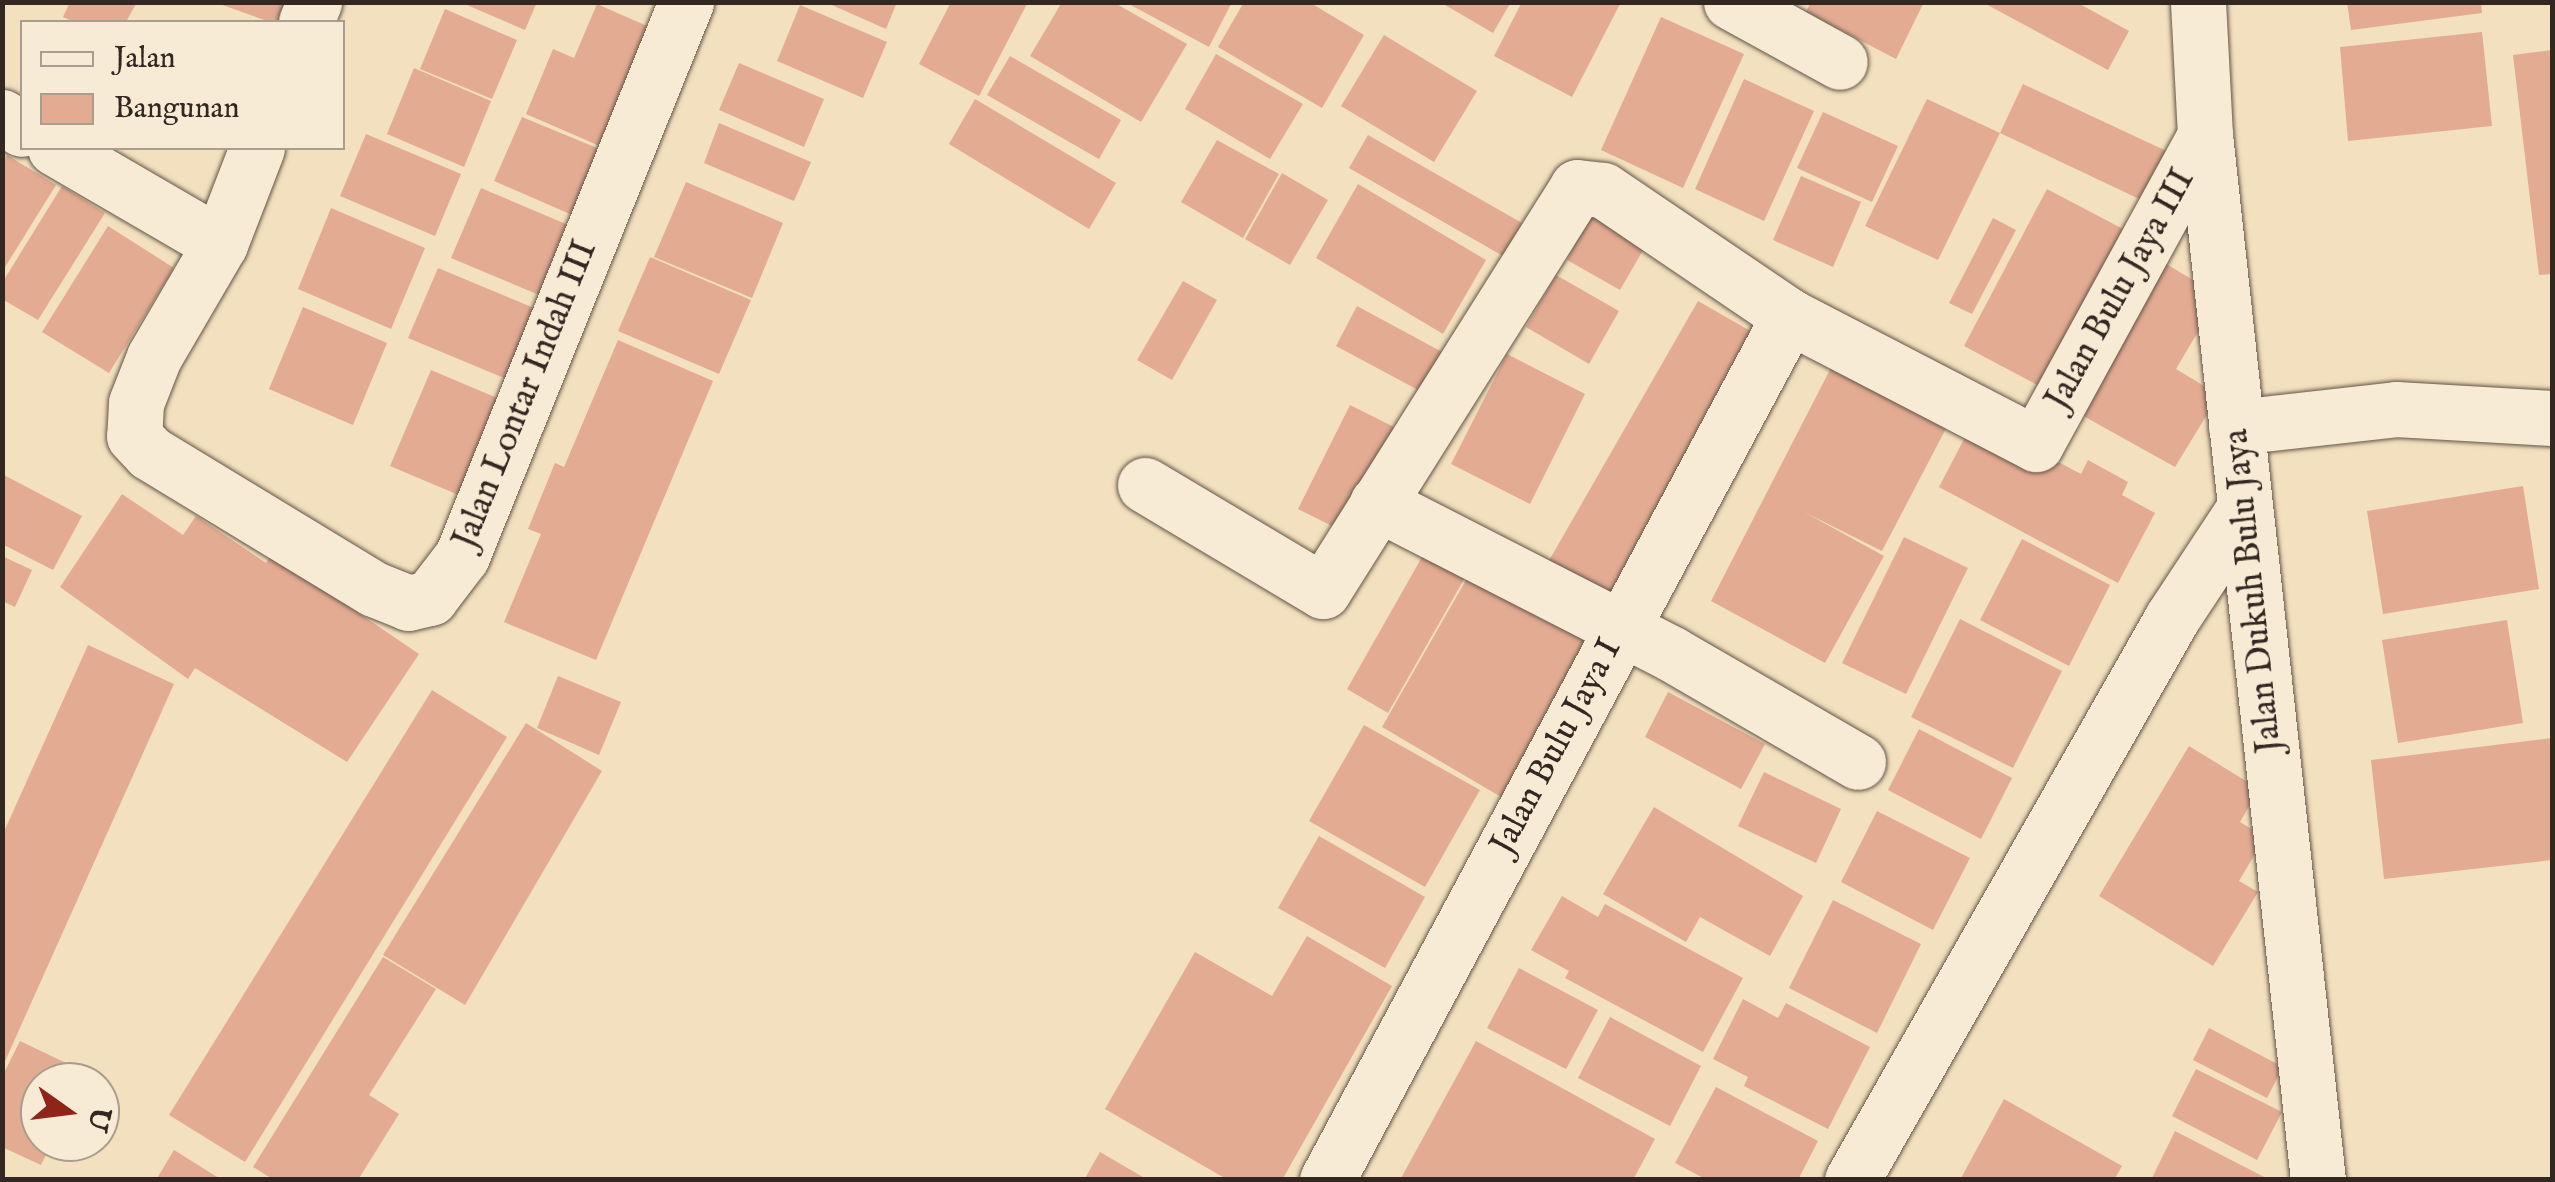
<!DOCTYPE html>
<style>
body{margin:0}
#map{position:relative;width:2555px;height:1182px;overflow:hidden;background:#f3e0be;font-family:"IM FELL English",serif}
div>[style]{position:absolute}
.building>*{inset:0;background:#e3ab92}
.roads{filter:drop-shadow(0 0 2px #635548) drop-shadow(0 0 2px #635548)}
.minor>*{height:55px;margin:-27.5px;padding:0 27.5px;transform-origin:27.5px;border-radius:27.5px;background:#f7ebd5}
span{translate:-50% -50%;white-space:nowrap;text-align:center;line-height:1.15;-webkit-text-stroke:8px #f7ebd5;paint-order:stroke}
.street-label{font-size:35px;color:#332721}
.frame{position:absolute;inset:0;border:5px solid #332721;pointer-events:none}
.legend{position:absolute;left:20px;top:20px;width:325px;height:130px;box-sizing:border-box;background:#f7ebd5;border:2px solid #a99d8d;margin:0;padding:12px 18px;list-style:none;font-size:30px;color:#332721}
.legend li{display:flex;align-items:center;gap:20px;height:50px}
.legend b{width:50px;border:2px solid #a99d8d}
.north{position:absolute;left:20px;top:1062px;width:100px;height:100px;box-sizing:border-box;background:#f7ebd5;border:2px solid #a99d8d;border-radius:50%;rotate:104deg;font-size:28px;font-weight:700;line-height:40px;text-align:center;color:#332721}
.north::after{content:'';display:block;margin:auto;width:35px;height:45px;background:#8f2418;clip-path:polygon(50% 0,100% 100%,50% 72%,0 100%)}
</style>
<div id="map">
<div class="building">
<i style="clip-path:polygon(70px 2px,137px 2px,126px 22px,74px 22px,63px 17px)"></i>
<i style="clip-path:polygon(214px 2px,303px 2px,296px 22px,270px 22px)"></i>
<i style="clip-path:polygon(460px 2px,537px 2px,525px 30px)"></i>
<i style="clip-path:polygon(825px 2px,897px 2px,886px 29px)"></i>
<i style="clip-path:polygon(951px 2px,1028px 2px,979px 96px,919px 64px)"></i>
<i style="clip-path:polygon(1062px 2px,1113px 2px,1187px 44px,1141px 122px,1030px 56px)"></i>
<i style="clip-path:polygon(1125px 2px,1232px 2px,1209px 47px)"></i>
<i style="clip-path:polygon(1244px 2px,1309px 2px,1364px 35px,1322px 108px,1218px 47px)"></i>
<i style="clip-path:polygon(1440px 2px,1511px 2px,1493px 33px)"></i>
<i style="clip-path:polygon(1522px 2px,1621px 2px,1572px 97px,1494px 56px)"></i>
<i style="clip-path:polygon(1811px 2px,1924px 2px,1896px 59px,1806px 12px)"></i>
<i style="clip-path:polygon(1982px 2px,2076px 2px,2129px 31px,2108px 70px)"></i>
<i style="clip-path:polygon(2347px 2px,2481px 2px,2482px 13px,2351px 30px)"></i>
<i style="clip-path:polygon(597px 4px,663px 33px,609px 150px,526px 114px,553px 49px,574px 58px)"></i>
<i style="clip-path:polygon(800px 5px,887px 42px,863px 98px,777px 61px)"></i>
<i style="clip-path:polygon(445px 9px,517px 40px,492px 99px,420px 69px)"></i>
<i style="clip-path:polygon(1661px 17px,1744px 54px,1683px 188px,1601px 150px)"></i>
<i style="clip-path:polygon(2482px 32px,2492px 126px,2348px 141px,2340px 47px)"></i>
<i style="clip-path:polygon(1384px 35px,1477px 91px,1434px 162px,1341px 106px)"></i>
<i style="clip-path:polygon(2552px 50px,2552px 274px,2539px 275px,2513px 55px)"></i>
<i style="clip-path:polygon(1216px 54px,1303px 104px,1270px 159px,1185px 109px)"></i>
<i style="clip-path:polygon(1010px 56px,1121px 120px,1099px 159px,987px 95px)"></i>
<i style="clip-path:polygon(739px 63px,824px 99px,804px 147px,719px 110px)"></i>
<i style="clip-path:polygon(414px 68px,491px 101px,464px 167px,387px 134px)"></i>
<i style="clip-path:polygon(1744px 79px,1814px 111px,1764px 221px,1695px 189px)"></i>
<i style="clip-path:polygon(2023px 84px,2175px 155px,2152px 205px,2000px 133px)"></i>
<i style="clip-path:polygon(975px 99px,1116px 183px,1089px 229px,949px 144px)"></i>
<i style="clip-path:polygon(1927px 99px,2000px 133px,1938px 260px,1865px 226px)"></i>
<i style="clip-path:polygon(1823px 112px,1898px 146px,1872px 202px,1797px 168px)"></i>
<i style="clip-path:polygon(522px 117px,614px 155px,586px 221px,494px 181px)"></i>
<i style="clip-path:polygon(719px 123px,811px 162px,794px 201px,704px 163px)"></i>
<i style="clip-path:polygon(366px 134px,461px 174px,435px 236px,340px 196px)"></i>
<i style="clip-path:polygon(1368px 135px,1522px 223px,1503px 256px,1349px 168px)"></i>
<i style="clip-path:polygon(1217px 140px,1279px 174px,1243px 238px,1181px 202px)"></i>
<i style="clip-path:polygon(7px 155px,56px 185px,2px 272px,2px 162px)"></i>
<i style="clip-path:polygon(1282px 173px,1328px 200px,1290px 265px,1245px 239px)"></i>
<i style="clip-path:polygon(1801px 176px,1861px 202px,1833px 267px,1773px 240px)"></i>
<i style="clip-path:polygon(686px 182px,783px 223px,752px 298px,654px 257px)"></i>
<i style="clip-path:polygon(1358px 184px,1486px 260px,1443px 334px,1316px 258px)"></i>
<i style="clip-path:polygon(62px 186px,105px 213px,38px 320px,2px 299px,2px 283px)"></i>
<i style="clip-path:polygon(481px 188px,573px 227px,544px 297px,451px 258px)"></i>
<i style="clip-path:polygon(2047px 189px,2123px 229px,2039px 386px,1964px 346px)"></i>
<i style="clip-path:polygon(331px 208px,425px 248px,391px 329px,298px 289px)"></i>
<i style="clip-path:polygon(1591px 214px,1646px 245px,1620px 290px,1567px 260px)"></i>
<i style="clip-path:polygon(1993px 218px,2016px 230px,1972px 314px,1949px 303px)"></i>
<i style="clip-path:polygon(108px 226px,174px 268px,109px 373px,42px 332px)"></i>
<i style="clip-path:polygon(650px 257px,751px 300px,719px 374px,618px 331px)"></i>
<i style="clip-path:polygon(2160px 260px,2219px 296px,2176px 369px,2219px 395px,2175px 467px,2069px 408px)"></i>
<i style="clip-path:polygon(438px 268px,546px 313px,516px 383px,408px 338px)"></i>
<i style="clip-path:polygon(1556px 275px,1619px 311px,1589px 364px,1526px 327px)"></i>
<i style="clip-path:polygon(1183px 281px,1217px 300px,1172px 380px,1137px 360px)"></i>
<i style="clip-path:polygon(1698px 301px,1766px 340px,1608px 618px,1539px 578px)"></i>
<i style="clip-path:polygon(1357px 306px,1455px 359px,1433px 398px,1336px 346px)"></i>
<i style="clip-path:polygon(303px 307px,387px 343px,353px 425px,269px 389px)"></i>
<i style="clip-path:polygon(618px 340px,713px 381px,596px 660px,504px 622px,541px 534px,528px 529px,555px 463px,564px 467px)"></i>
<i style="clip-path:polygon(1507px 354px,1585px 394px,1530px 504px,1451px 464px)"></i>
<i style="clip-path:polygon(1837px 356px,1952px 417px,1882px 551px,1804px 512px,1884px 556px,1825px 663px,1711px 601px)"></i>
<i style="clip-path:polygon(431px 370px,509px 403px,468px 499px,390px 466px)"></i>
<i style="clip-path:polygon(1350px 405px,1400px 430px,1348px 534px,1298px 509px)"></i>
<i style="clip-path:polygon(1975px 418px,2081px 474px,2088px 460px,2128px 482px,2122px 495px,2155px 513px,2118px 583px,1939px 487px)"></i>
<i style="clip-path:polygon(2px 474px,82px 516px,53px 570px,2px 544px)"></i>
<i style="clip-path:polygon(2523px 486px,2539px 589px,2383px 614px,2367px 511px)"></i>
<i style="clip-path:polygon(122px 494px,183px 535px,196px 516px,266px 563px,272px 554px,419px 654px,347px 762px,195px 668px,188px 679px,60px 587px)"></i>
<i style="clip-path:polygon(1904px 537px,1968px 568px,1906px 694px,1842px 663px)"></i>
<i style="clip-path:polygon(2022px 539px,2110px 585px,2069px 666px,1980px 620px)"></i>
<i style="clip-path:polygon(1426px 550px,1467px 574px,1388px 713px,1347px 689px)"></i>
<i style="clip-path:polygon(2px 556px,32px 570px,15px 607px,2px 601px)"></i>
<i style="clip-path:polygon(1474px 566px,1605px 642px,1513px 804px,1382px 727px)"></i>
<i style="clip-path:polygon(1960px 619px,2062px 671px,2013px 768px,1911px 717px)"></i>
<i style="clip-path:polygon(2507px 620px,2523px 723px,2398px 743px,2382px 640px)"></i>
<i style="clip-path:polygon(88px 645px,174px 684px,2px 1068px,2px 836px)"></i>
<i style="clip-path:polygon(558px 676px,621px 702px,599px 755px,537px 728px)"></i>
<i style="clip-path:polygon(432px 690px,507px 737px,245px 1162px,169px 1115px)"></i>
<i style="clip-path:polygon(1668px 692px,1765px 744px,1741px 789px,1645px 737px)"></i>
<i style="clip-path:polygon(526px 723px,602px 771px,465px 1005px,383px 955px)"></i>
<i style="clip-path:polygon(1364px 725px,1480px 790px,1425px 887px,1309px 821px)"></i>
<i style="clip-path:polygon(1919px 729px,2012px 778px,1981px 839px,1888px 790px)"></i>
<i style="clip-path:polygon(2552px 738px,2552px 860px,2384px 879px,2371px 760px)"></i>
<i style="clip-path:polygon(2189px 746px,2259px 789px,2240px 822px,2265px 837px,2239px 881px,2258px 892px,2213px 966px,2099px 896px)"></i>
<i style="clip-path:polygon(1764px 772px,1841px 809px,1816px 863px,1738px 826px)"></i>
<i style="clip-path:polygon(1654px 807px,1803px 896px,1770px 956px,1700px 917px,1686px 942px,1603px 894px)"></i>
<i style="clip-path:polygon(1877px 811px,1970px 858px,1933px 930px,1841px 882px)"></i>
<i style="clip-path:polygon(1319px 836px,1425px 897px,1385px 968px,1278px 908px)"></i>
<i style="clip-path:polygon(1562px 896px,1598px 917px,1605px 904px,1743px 978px,1703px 1052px,1565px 978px,1569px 971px,1531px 950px)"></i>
<i style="clip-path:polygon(1833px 900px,1921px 944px,1877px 1033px,1789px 988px)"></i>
<i style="clip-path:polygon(1307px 936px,1392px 986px,1282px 1180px,1228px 1180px,1105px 1109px,1195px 952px,1272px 996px)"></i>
<i style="clip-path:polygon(383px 957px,436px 989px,369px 1095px,399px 1114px,358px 1180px,274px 1180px,253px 1167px)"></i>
<i style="clip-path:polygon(1519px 968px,1598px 1010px,1566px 1069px,1487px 1028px)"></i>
<i style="clip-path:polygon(1743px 999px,1778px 1018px,1786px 1003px,1870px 1047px,1828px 1129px,1744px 1086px,1748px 1077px,1713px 1059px)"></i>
<i style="clip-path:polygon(1610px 1017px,1701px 1066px,1670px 1126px,1578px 1078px)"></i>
<i style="clip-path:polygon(2209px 1028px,2283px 1067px,2267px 1098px,2193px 1060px)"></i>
<i style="clip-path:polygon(20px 1041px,85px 1072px,80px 1082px,40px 1082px,40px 1142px,52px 1142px,41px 1165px,2px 1147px,2px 1077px)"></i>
<i style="clip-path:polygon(1476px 1041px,1655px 1139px,1633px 1180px,1400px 1180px)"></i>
<i style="clip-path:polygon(2196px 1069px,2282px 1112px,2257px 1160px,2172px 1116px)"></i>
<i style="clip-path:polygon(1716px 1087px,1818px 1141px,1798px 1180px,1707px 1180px,1675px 1163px)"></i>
<i style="clip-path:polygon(2004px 1099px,2122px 1166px,2114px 1180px,1960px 1180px)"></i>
<i style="clip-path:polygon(2175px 1131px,2270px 1180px,2151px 1180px)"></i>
<i style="clip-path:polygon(174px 1150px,222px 1180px,156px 1180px)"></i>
<i style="clip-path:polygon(1100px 1152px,1148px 1180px,1084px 1180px)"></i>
</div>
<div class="roads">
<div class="minor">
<i style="left:1731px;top:2px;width:124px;rotate:28.8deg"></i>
<i style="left:2198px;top:2px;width:133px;rotate:87deg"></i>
<i style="left:2205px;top:135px;width:1051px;rotate:83.83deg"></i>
<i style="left:306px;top:22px;width:22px;rotate:-68deg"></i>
<i style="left:2px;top:117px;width:23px;rotate:31deg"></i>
<i style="left:55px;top:148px;width:191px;rotate:30.2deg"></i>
<i style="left:257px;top:148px;width:103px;rotate:111.1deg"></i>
<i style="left:220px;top:244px;width:131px;rotate:120.3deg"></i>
<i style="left:154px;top:357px;width:49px;rotate:111.4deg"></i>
<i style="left:136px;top:403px;width:33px;rotate:93deg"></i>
<i style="left:134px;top:436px;width:23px;rotate:47deg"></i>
<i style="left:150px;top:453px;width:262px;rotate:31.3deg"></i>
<i style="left:374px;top:589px;width:37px;rotate:22deg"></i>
<i style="left:408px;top:603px;width:23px;rotate:-13deg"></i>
<i style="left:430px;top:598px;width:53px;rotate:-52.7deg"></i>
<i style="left:462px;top:556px;width:598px;rotate:-67.98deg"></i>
<i style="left:2236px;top:427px;width:161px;rotate:-6.4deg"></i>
<i style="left:2396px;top:409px;width:156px;rotate:3.3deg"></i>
<i style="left:1145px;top:485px;width:207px;rotate:30.8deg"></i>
<i style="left:1323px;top:591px;width:477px;rotate:-57.8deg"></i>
<i style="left:1577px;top:187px;width:26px;rotate:7deg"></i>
<i style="left:1603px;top:190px;width:225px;rotate:34.1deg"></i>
<i style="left:1789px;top:316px;width:278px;rotate:27.4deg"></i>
<i style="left:2036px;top:444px;width:352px;rotate:-61.3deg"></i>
<i style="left:1377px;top:503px;width:331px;rotate:27.1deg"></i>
<i style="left:1672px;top:654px;width:215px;rotate:30.1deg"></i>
<i style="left:1327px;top:1180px;width:980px;rotate:-61.87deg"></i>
<i style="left:1852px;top:1180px;width:647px;rotate:-60.34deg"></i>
<i style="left:2172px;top:618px;width:131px;rotate:-56.6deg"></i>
</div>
</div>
<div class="street-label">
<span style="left:2121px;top:290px;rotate:-61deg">Jalan Bulu Jaya III</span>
<span style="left:526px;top:395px;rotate:-68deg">Jalan Lontar Indah III</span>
<span style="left:2254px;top:591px;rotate:-96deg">Jalan Dukuh Bulu Jaya</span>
<span style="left:1557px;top:747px;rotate:-62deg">Jalan Bulu Jaya I</span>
</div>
<div class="frame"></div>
<ul class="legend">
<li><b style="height:12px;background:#f7ebd5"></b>Jalan</li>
<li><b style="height:28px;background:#e3ab92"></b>Bangunan</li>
</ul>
<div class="north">U</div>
</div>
